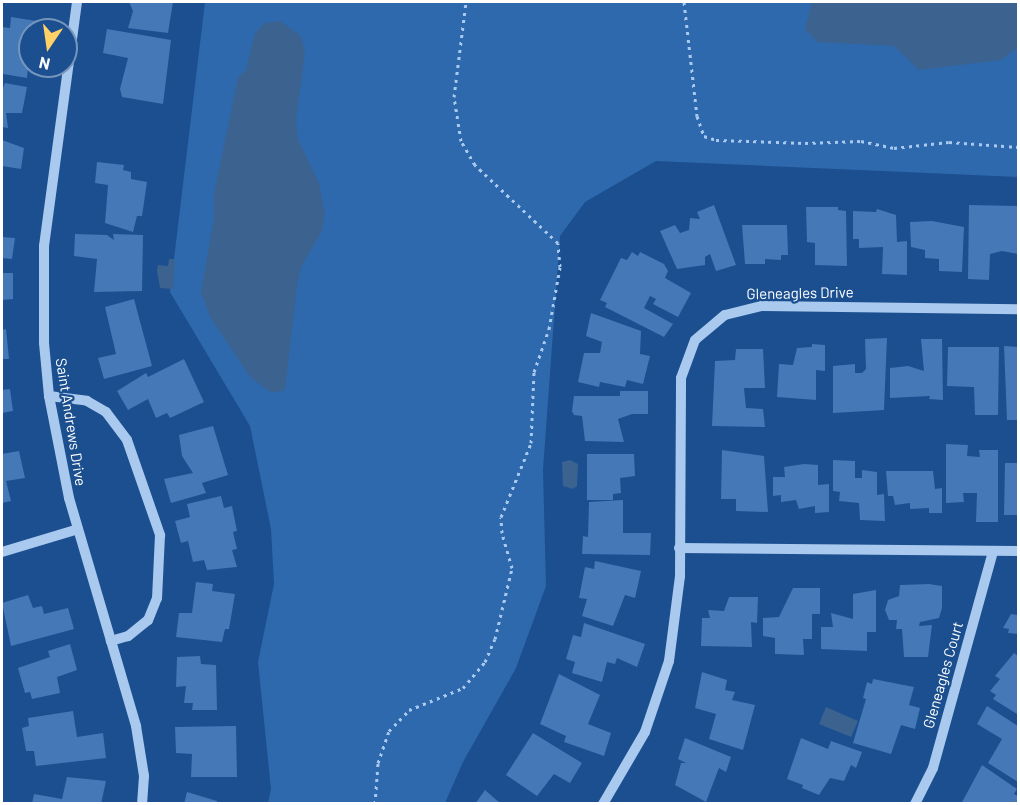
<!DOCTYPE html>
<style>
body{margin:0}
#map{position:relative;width:1020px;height:805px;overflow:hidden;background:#1b4f8f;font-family:Barlow,sans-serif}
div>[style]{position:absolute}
.green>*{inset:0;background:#2e69ad}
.water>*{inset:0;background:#3c6290}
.building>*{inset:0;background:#4478b7}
.path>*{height:3px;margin-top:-1.5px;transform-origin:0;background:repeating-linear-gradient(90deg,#a9c9ee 0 3px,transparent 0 7.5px)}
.minor>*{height:10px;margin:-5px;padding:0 5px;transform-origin:5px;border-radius:5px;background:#a9c9ee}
span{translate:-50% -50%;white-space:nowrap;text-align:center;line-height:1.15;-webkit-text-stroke:4.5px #1b4f8f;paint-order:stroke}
.street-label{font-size:15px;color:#fff}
.frame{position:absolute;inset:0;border:3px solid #fff;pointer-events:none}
.north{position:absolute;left:18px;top:18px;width:60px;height:60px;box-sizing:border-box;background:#1b4f8f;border:2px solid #7695bc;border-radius:50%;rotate:193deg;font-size:16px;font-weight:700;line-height:24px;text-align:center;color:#fff}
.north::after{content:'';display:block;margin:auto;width:21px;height:27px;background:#ffd166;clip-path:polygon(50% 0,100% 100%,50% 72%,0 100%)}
</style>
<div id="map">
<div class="green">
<i style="clip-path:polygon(205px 2px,1018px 2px,1018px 177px,656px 161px,585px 202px,560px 236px,543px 470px,546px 586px,516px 668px,463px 762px,445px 803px,268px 803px,271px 789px,258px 662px,274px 584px,271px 529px,250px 426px,170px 292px)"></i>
</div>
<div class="water">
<i style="clip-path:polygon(812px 2px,1018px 2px,1018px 47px,1001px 60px,919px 70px,894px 46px,817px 42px,805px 29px)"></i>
<i style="clip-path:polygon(280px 21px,301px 36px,305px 53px,296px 120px,298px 139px,319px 183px,325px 215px,322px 231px,301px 267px,297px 286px,285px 390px,272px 393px,251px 378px,210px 317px,201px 292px,214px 218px,214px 193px,238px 78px,246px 70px,255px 33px,265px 23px)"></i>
<i style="clip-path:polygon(169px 259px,175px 259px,173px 289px,160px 288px,157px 271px,158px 265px,168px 266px)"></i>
<i style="clip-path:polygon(570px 460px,578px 464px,577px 486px,573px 489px,563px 486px,562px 462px)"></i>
<i style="clip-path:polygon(826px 707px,858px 721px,851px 737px,819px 724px)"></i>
</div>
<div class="building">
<i style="clip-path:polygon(129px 2px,173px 2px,168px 33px,128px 28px,133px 11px)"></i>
<i style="clip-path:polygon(11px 17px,43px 22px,42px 30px,30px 30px,30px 43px,23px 41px,22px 48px,30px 49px,27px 78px,3px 74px,2px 69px,2px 27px,10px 28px)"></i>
<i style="clip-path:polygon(107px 29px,171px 40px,163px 104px,122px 97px,120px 89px,128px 58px,103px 53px)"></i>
<i style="clip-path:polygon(5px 83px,27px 87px,22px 113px,6px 113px,8px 128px,2px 127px,2px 90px)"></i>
<i style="clip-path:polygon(2px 140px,24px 148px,21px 169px,2px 166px)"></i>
<i style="clip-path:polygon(97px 162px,124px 165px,123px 170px,131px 172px,131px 179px,147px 182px,142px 216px,137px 216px,133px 232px,105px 223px,108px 185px,95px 183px)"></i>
<i style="clip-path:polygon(714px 205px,736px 265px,716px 271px,710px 254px,705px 257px,705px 265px,677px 269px,660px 231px,675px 225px,680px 233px,689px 230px,690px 218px,700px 219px,697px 212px)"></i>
<i style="clip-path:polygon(969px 205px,1018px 206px,1018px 254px,1002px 251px,990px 254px,989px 280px,968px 279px)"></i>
<i style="clip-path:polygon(806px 207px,838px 207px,838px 210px,846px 211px,847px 266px,815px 265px,815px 243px,807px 242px)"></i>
<i style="clip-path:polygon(877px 209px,896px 215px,897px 242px,907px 241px,907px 275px,882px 274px,883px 247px,859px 248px,859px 239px,853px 239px,853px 211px,876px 212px)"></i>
<i style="clip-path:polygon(932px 221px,964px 227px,962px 272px,939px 271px,939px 259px,925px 258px,925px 250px,911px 247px,910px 222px)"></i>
<i style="clip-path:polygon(742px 225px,787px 225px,788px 255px,781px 255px,781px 260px,765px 259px,765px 264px,745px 264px)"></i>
<i style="clip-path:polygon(75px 234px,107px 235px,114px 240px,113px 234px,143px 235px,142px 291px,94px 292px,97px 259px,74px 256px)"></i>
<i style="clip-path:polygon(2px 237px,15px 238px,12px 259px,2px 258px)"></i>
<i style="clip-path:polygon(632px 252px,638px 256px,640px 252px,664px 264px,668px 271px,665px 278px,691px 293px,678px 317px,653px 304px,656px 299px,650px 296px,644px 308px,673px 324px,664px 337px,605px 307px,607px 303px,600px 300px,621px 258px,627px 260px)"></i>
<i style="clip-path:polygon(2px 273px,13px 273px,13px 299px,2px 300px)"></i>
<i style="clip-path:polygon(134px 299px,152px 366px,104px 379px,98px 358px,116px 354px,105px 307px)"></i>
<i style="clip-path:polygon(591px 313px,641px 331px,640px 354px,650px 356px,643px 384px,627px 380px,625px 387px,600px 382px,599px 387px,578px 382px,584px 353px,600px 353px,602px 342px,586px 336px)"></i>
<i style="clip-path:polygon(6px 329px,9px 359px,2px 359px,2px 330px)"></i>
<i style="clip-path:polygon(887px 338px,884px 410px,833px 413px,833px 366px,855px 364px,855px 373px,862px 373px,866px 369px,865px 339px)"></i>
<i style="clip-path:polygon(921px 339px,942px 339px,943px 400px,929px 399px,930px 396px,890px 398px,890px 368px,908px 366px,924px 371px)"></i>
<i style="clip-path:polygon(812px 344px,825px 345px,825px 371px,816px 370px,816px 400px,777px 397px,779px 364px,793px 365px,797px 348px,812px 347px)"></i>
<i style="clip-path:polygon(1004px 346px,1018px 347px,1018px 420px,1007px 420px)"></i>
<i style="clip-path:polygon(948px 347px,999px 347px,998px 415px,975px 415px,974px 387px,947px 386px)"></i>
<i style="clip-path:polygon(736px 349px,763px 349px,765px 388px,744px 388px,746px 408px,763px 409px,765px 427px,712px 426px,715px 361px,735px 360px)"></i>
<i style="clip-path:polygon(184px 359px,204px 402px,170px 418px,167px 413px,156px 418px,148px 399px,128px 410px,117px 391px,146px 373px,148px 377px)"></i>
<i style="clip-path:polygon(10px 389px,13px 411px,2px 413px,2px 390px)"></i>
<i style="clip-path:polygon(620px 391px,648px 391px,648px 414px,632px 414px,618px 419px,624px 442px,585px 441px,582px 416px,574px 415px,572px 411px,574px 396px,620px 396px)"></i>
<i style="clip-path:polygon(213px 426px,228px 475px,202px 483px,206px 493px,171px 503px,164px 479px,193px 473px,182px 456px,179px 435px)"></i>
<i style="clip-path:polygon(946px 444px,968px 445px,967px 456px,980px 457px,979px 450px,998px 450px,998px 522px,976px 522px,977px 493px,963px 493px,964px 502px,946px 503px)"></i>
<i style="clip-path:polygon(722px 450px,764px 456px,768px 512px,736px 511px,736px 499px,721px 499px)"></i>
<i style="clip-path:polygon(19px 451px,25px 478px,6px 481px,11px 501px,2px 503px,2px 454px)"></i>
<i style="clip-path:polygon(587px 454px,634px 454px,635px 476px,620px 478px,621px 493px,613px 494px,613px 500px,587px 500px)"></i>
<i style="clip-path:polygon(833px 460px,855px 461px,855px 478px,862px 478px,862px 470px,877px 472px,877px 495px,884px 494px,885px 521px,860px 520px,859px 503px,839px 501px,840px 492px,833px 491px)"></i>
<i style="clip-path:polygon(1005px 463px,1018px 463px,1018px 515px,1004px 515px)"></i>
<i style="clip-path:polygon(804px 464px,818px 465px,818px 485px,829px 484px,829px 512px,815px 513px,815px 506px,799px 509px,796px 500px,781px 502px,781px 495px,773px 496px,773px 477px,785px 477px,784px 467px)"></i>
<i style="clip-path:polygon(886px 471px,933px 471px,935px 489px,942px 488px,942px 513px,929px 513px,929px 508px,910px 509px,910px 503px,895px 505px,893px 496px,888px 496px)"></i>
<i style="clip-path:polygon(221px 496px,224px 508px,232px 506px,237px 531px,233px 532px,237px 549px,232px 550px,237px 567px,207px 570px,204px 560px,193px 562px,188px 541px,181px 543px,175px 521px,190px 517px,187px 504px)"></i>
<i style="clip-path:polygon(623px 500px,623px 533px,651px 533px,650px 555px,582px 554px,583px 536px,588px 537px,589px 502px)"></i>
<i style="clip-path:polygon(595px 561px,641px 571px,635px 598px,625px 595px,613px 626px,582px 616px,587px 599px,579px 598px,585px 567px,594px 569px)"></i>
<i style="clip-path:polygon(196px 582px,213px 584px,212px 591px,235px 594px,229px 629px,225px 629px,222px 642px,176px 637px,179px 613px,192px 613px)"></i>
<i style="clip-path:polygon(929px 584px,942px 586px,942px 608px,939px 618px,920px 622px,919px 626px,932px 625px,928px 657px,904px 657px,902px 629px,896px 629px,897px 620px,889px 620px,885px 610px,888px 600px,899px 596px,900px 585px)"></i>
<i style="clip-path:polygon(793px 588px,820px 588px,820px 614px,812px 614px,812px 639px,803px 639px,804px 655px,775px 654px,775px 638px,763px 636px,763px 618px,779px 617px)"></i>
<i style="clip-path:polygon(876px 590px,876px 632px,867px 632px,867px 651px,821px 649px,821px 627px,833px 627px,831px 613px,853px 619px,853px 594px)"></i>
<i style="clip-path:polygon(28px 595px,33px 608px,42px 606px,44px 614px,68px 608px,74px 629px,11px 646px,2px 603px)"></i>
<i style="clip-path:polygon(729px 597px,758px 597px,757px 623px,751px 622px,752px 647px,701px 646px,702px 618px,710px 618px,708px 610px,724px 611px)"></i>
<i style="clip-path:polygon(1011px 614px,1018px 615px,1018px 634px,1008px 633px,1009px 629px,1003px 628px)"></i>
<i style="clip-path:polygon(584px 623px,645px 644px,637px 667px,617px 658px,615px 664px,607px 662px,602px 682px,572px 673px,575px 662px,566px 659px,573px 635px,581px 637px)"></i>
<i style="clip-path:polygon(70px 644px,77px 670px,57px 677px,60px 693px,32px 699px,30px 692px,25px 693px,18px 668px,50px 657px,48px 651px)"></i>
<i style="clip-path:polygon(1014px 653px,1018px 656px,1017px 714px,993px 699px,996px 695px,990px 691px,1000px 679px,995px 676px)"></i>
<i style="clip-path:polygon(200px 656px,201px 664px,216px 665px,217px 710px,192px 710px,193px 703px,184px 703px,186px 686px,176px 687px,177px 657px)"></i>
<i style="clip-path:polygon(702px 672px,727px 680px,725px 690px,735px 692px,732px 700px,755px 705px,743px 750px,709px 739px,716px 714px,695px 708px)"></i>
<i style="clip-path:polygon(559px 674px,600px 695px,588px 724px,611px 733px,604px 756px,564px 742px,566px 736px,540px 724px)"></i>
<i style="clip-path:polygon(873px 679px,914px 687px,909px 705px,920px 708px,915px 729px,901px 725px,891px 754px,853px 743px,866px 699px,863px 698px,867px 682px,872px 684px)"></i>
<i style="clip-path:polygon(987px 706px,1018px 726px,1018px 782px,988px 763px,1002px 739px,977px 724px)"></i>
<i style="clip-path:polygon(73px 711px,77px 737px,103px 733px,106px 758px,36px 766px,34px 751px,26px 751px,22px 728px,29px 726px,28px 718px)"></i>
<i style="clip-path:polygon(236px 726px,237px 777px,191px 777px,192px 754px,176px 753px,175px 727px)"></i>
<i style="clip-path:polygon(533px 733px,582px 763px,570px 783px,554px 774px,537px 796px,506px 775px)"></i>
<i style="clip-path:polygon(685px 738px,731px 757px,726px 772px,719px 768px,706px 802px,675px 785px,681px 763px,686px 763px,678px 759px)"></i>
<i style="clip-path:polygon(801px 738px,828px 749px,831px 741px,862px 752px,856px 768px,851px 765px,844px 781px,830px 778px,819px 795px,802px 788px,803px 785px,787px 779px)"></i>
<i style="clip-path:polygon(982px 765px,1017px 789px,1014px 794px,1018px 796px,1018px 804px,961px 804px)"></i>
<i style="clip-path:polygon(67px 777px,106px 781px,101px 804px,32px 804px,34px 794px,62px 799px)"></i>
<i style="clip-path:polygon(485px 790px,501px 804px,475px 804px)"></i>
<i style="clip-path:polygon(187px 792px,217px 801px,217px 804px,184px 804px)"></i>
</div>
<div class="path">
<i style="left:684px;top:2px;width:115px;rotate:83.5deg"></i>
<i style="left:697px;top:116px;width:21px;rotate:71deg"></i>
<i style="left:704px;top:136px;width:13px;rotate:18deg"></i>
<i style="left:716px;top:140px;width:89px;rotate:1.9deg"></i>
<i style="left:805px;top:143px;width:56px;rotate:-2deg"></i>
<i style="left:861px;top:141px;width:34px;rotate:12deg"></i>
<i style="left:894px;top:148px;width:55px;rotate:-6.2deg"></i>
<i style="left:949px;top:142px;width:69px;rotate:4.1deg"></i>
<i style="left:375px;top:804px;width:41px;rotate:-85.8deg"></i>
<i style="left:378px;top:763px;width:34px;rotate:-71deg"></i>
<i style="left:389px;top:731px;width:29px;rotate:-46deg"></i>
<i style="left:409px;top:710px;width:58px;rotate:-22.2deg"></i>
<i style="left:463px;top:688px;width:34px;rotate:-50deg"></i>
<i style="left:485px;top:662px;width:25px;rotate:-67deg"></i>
<i style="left:495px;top:639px;width:73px;rotate:-76.5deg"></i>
<i style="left:512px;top:568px;width:36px;rotate:-106deg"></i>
<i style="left:502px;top:533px;width:16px;rotate:-94deg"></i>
<i style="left:501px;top:517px;width:80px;rotate:-67.9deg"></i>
<i style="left:531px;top:443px;width:71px;rotate:-87.6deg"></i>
<i style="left:534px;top:372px;width:46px;rotate:-70.8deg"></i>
<i style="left:549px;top:329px;width:63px;rotate:-79.9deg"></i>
<i style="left:560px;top:267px;width:24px;rotate:-95deg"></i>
<i style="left:558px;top:243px;width:114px;rotate:-136.8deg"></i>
<i style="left:475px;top:165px;width:28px;rotate:-120deg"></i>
<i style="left:461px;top:141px;width:45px;rotate:-99deg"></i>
<i style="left:454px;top:97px;width:96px;rotate:-82.8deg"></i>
</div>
<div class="minor">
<i style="left:77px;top:2px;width:246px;rotate:97.7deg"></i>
<i style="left:44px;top:246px;width:97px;rotate:90deg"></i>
<i style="left:44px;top:343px;width:53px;rotate:84.6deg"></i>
<i style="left:49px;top:396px;width:104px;rotate:78.9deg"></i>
<i style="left:69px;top:498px;width:238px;rotate:73.6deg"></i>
<i style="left:136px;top:726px;width:51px;rotate:80.9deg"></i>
<i style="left:144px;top:776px;width:28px;rotate:94deg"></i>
<i style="left:49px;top:396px;width:38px;rotate:7deg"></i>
<i style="left:87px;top:401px;width:22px;rotate:30deg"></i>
<i style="left:106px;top:412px;width:35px;rotate:53deg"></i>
<i style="left:127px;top:440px;width:101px;rotate:70.8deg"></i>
<i style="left:160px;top:535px;width:63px;rotate:92.7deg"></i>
<i style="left:157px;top:598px;width:24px;rotate:112deg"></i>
<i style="left:148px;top:620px;width:26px;rotate:141deg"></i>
<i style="left:128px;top:636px;width:18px;rotate:164deg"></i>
<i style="left:679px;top:548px;width:339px;rotate:0.5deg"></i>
<i style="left:2px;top:552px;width:79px;rotate:-16.8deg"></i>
<i style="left:603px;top:804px;width:83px;rotate:-59.7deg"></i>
<i style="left:645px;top:732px;width:75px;rotate:-71.3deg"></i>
<i style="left:669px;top:661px;width:86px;rotate:-82.6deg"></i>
<i style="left:680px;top:576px;width:198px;rotate:-89.7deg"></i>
<i style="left:681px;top:378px;width:40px;rotate:-69.8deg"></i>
<i style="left:695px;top:340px;width:39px;rotate:-40deg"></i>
<i style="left:725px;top:315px;width:38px;rotate:-14deg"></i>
<i style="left:762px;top:306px;width:256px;rotate:0.7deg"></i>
<i style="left:915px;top:804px;width:40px;rotate:-63.4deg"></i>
<i style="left:933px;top:768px;width:225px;rotate:-74.5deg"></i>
</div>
<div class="street-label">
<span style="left:800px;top:293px;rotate:-1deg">Gleneagles Drive</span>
<span style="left:71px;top:422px;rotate:81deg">Saint Andrews Drive</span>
<span style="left:943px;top:675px;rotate:-74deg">Gleneagles Court</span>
</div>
<div class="frame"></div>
<div class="north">N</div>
</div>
